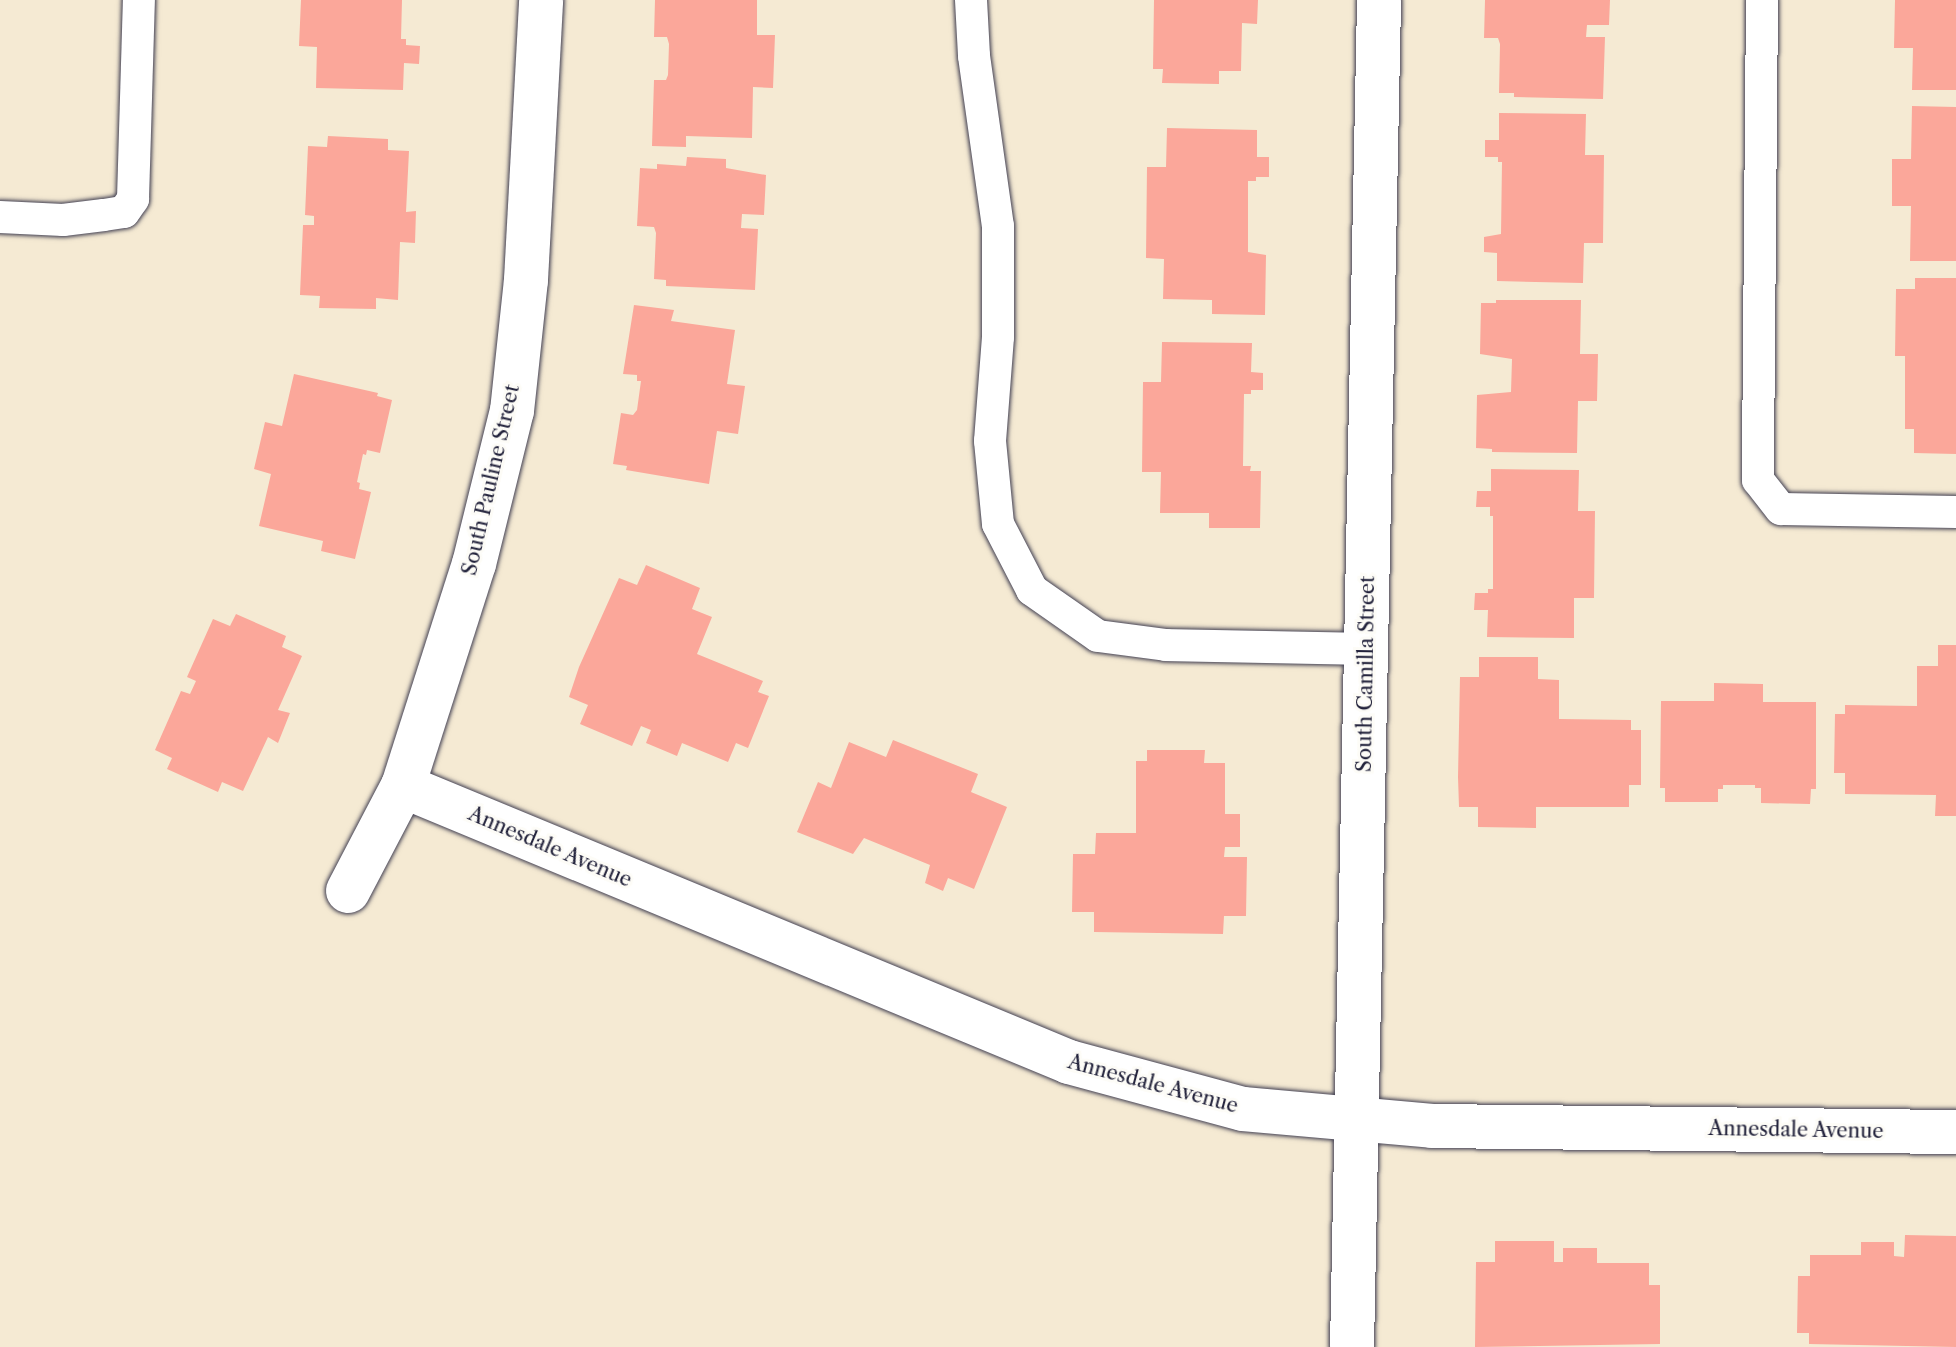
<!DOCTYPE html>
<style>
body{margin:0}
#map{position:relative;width:1956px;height:1347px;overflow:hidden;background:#f5ead3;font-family:"Libre Caslon Text",serif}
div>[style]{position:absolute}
.building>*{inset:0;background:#fba79a}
.roads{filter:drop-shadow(0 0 2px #424052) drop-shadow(0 0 2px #424052)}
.service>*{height:32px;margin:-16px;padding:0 16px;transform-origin:16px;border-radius:16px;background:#fff}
.minor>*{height:44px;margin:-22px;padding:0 22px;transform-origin:22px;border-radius:22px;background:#fff}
span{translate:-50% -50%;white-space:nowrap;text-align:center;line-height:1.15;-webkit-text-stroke:6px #fdfcf7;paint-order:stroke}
.street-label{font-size:20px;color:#22223b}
</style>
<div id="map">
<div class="building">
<i style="clip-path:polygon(301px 0,402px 0,401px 39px,406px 39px,406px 45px,420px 46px,419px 64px,404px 63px,403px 90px,316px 88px,317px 47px,299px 46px)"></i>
<i style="clip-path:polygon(655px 0,757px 0,757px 35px,775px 35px,773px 88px,753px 87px,752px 138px,686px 136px,686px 147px,652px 146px,654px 80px,666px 80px,668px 75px,669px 44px,667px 37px,654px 37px)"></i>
<i style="clip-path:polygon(1154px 0,1258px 0,1257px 24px,1242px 23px,1241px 71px,1219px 71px,1219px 84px,1162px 83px,1163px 69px,1153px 69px)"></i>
<i style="clip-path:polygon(1485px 0,1610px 0,1609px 25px,1587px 25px,1586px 37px,1605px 37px,1603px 99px,1514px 97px,1514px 93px,1499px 93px,1500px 44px,1498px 38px,1484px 38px)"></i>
<i style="clip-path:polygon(1895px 0,1956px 0,1956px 90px,1912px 90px,1913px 48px,1894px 48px)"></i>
<i style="clip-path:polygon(1912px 106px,1956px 107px,1956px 261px,1910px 261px,1911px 206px,1892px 206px,1892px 159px,1911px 159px)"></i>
<i style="clip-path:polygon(1499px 113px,1586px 114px,1585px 155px,1604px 155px,1603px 243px,1584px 243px,1583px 283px,1497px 281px,1497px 253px,1484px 252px,1484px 237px,1501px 234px,1502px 162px,1498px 162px,1498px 157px,1485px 157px,1485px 140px,1499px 140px)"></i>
<i style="clip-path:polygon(1167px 128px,1257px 130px,1257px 157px,1269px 157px,1269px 177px,1256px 177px,1256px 181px,1248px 181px,1248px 252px,1266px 255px,1265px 315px,1212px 314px,1212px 300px,1163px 299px,1164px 259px,1146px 258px,1147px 167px,1166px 167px)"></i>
<i style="clip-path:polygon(328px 136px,388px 139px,388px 150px,409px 151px,406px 212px,416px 211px,415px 243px,400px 242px,398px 300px,376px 298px,376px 309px,319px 308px,320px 296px,300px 295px,303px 225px,314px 225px,314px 216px,305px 215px,308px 146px,327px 147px)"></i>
<i style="clip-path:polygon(687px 157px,726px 159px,726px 168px,766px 175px,764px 215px,742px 214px,741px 228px,758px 229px,755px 290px,666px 286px,666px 280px,654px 279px,656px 233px,654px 227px,637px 226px,640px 168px,657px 169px,657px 164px,686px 166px)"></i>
<i style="clip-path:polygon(1915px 278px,1956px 278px,1956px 454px,1914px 453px,1914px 429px,1905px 429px,1905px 356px,1895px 356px,1896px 289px,1915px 289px)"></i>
<i style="clip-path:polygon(1496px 300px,1581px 300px,1580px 354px,1598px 354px,1597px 401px,1578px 401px,1577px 453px,1492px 452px,1492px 449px,1476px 448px,1477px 395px,1511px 392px,1512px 359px,1480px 354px,1481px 303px,1496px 303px)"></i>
<i style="clip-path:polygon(634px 305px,674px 310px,671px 321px,735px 330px,727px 384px,745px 386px,738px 434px,717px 431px,709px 484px,626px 470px,627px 466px,613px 464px,621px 413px,633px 415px,637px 410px,641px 381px,637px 381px,637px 375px,623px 374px)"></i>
<i style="clip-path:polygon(1162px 342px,1252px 343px,1251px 372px,1263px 373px,1263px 390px,1251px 390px,1251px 394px,1244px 394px,1243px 466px,1251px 466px,1250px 471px,1261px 471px,1260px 528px,1209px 528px,1209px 513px,1160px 513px,1161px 472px,1142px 472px,1143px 382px,1161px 382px)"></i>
<i style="clip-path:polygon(294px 374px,378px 393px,377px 396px,392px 400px,380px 453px,367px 450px,366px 455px,363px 454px,357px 482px,360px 483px,359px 489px,371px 492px,355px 559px,321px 551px,323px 541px,259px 526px,271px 474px,254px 469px,265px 422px,282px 426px)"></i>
<i style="clip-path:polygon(1491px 469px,1579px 470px,1578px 511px,1595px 511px,1594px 598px,1574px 598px,1574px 638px,1487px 637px,1488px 610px,1474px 610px,1475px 593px,1488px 593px,1488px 589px,1493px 589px,1493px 516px,1490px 516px,1490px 507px,1476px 507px,1477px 491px,1491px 491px)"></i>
<i style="clip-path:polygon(646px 565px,700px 588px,692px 609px,712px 617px,697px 654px,763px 681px,758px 692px,769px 696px,748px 748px,736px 743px,728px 762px,682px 743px,677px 756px,646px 743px,651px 730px,641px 726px,632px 746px,580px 724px,588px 705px,569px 697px,579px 667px,619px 578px,637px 585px)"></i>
<i style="clip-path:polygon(236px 614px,286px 636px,282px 647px,302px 656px,278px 710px,290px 713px,278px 743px,268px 737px,243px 791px,222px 782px,218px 792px,167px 769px,172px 758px,155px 750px,181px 691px,190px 694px,196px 681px,187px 677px,213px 619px,230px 626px)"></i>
<i style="clip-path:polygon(1938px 645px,1956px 645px,1956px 816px,1935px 816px,1936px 795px,1845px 794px,1845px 773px,1834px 773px,1835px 714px,1845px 714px,1845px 705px,1917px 706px,1917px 666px,1938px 666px)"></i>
<i style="clip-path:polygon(1479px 657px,1538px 657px,1538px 679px,1559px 680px,1559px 719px,1631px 720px,1631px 730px,1641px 730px,1641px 785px,1629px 785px,1629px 807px,1536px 807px,1536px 828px,1478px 827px,1478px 807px,1459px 807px,1458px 777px,1460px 677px,1479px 677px)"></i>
<i style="clip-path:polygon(1714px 683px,1763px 684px,1763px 702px,1816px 702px,1816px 789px,1811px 789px,1810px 804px,1761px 803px,1761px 788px,1755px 788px,1755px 785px,1723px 785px,1723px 789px,1718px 789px,1718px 802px,1665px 802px,1665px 788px,1660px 788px,1661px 701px,1714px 701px)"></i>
<i style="clip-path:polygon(893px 740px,978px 774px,971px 792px,1007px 807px,974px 889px,948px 878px,943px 891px,925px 883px,930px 865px,864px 838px,853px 854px,797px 832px,818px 782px,831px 788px,849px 742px,886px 757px)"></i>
<i style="clip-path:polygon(1147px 750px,1205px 750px,1204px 763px,1225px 763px,1225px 814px,1240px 814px,1240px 847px,1225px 847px,1224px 857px,1247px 857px,1246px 916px,1224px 916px,1223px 934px,1094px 932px,1094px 912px,1072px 912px,1073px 854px,1095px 854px,1096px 833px,1136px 833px,1136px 761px,1147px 761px)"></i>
<i style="clip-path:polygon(1905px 1235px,1956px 1236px,1956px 1347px,1809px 1344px,1809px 1333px,1797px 1333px,1798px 1276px,1810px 1276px,1810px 1255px,1861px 1255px,1861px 1242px,1894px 1242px,1894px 1256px,1904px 1257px)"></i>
<i style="clip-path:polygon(1495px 1241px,1554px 1241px,1554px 1262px,1563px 1262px,1563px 1248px,1597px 1248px,1597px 1263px,1649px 1263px,1649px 1285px,1660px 1285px,1660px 1344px,1475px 1347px,1476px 1262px,1495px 1262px)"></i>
</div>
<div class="roads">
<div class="service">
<i style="left:971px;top:0;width:56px;rotate:86.9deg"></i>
<i style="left:974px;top:56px;width:172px;rotate:82deg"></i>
<i style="left:998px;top:226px;width:111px;rotate:90deg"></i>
<i style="left:998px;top:337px;width:104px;rotate:94.4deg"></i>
<i style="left:990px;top:441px;width:83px;rotate:84.5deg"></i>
<i style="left:998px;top:524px;width:74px;rotate:62.7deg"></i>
<i style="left:1032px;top:590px;width:80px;rotate:34.9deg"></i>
<i style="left:1098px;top:636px;width:69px;rotate:7.5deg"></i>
<i style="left:1166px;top:645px;width:200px;rotate:1.1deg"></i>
<i style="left:1762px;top:0;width:480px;rotate:90.5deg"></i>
<i style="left:1758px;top:480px;width:37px;rotate:52deg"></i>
<i style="left:1781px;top:509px;width:175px;rotate:1deg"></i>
<i style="left:0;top:217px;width:63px;rotate:2.7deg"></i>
<i style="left:63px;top:220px;width:41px;rotate:-7deg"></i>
<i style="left:104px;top:215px;width:20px;rotate:-9deg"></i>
<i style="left:124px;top:212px;width:16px;rotate:-55deg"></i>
<i style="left:133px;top:199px;width:199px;rotate:-88.3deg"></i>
</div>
<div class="minor">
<i style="left:403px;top:786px;width:721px;rotate:22.51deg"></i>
<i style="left:1069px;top:1062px;width:180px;rotate:15.1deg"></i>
<i style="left:1243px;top:1109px;width:190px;rotate:5.1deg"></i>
<i style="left:1432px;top:1126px;width:524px;rotate:0.66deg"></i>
<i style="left:348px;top:891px;width:119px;rotate:-62.4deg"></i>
<i style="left:403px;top:786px;width:233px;rotate:-72.3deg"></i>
<i style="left:474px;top:564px;width:158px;rotate:-76.1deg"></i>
<i style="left:512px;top:411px;width:132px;rotate:-83.9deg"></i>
<i style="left:526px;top:280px;width:280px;rotate:-86.9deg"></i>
<i style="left:1352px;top:1347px;width:1347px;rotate:-88.85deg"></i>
</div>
</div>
<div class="street-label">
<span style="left:491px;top:480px;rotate:-77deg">South Pauline Street</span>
<span style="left:1366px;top:674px;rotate:-89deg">South Camilla Street</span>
<span style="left:550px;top:847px;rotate:23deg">Annesdale Avenue</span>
<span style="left:1153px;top:1084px;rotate:15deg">Annesdale Avenue</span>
<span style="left:1796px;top:1130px;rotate:1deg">Annesdale Avenue</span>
</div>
</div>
